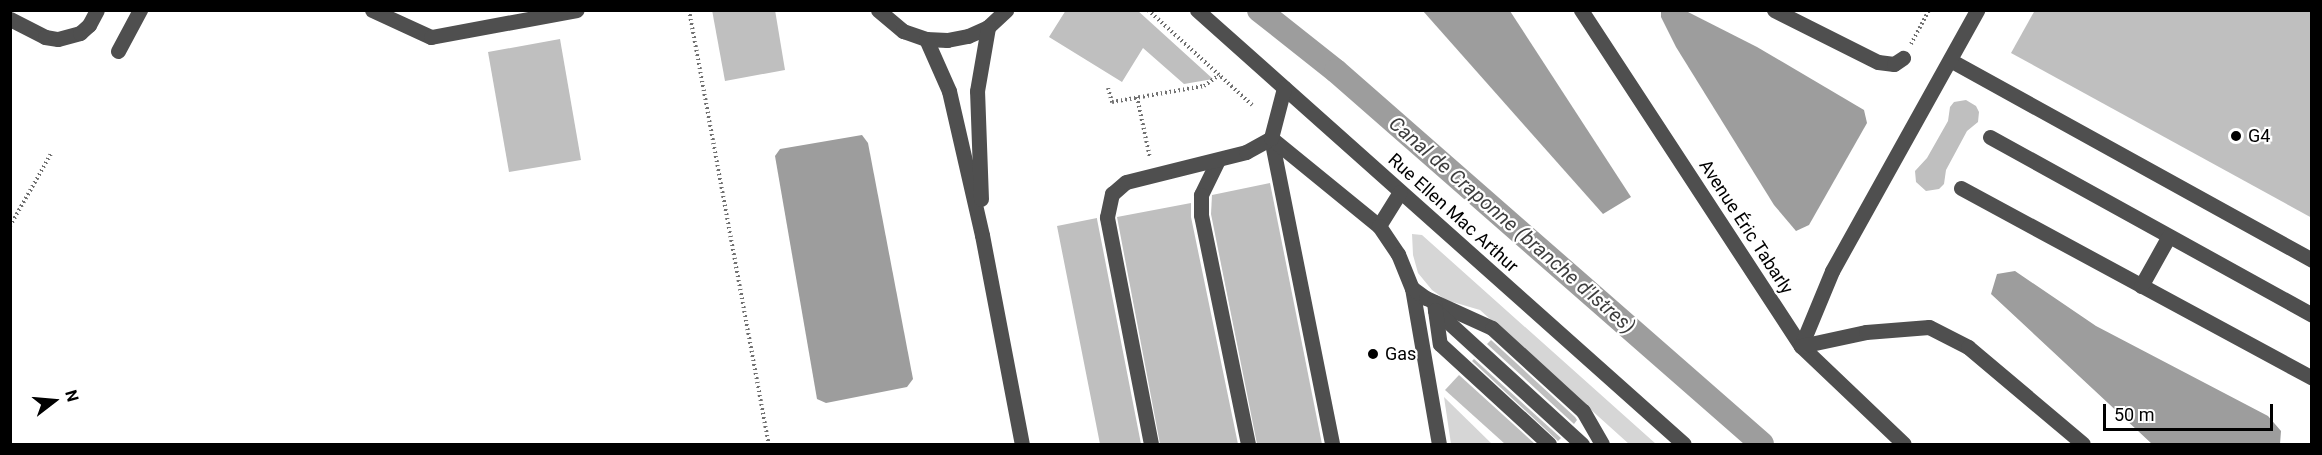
<!DOCTYPE html>
<meta charset="utf-8">
<style>
body{margin:0}
#map{position:relative;width:2322px;height:455px;overflow:hidden;background:#fff;font-family:Roboto,sans-serif}
div>[style]{position:absolute}
.green>*{inset:0;background:#d6d6d6}
.water>*{inset:0;background:#9d9d9d}
.canal>*{height:24px;margin:-12px;padding:0 12px;transform-origin:12px;border-radius:12px;background:#9d9d9d}
.building>*{inset:0;background:#bfbfbf}
.path>*{height:4px;margin-top:-2px;transform-origin:0;background:repeating-linear-gradient(90deg,#717171 0 1.5px,transparent 0 4.5px)}
.minor>*{height:15px;margin:-7.5px;padding:0 7.5px;transform-origin:7.5px;border-radius:7.5px;background:#4f4f4f}
.dots>*{width:16px;height:16px;translate:-50% -50%;box-sizing:border-box;border:3px solid #fff;border-radius:50%}
span{translate:-50% -50%;white-space:nowrap;text-align:center;line-height:1.15;-webkit-text-stroke:4.5px #fff;paint-order:stroke}
.poi-label{font-size:18px;color:#000}
.left{translate:0 -50%;text-align:left}
.street-label{font-size:18px;color:#000}
.water-label{font-size:20px;color:#3e3e3e;font-style:italic}
.frame{position:absolute;inset:0;border:12px solid #000;pointer-events:none}
.north{position:absolute;left:24px;top:371px;width:60px;height:60px;-webkit-text-stroke:4px #fff;paint-order:stroke;rotate:74deg;font-size:16px;font-weight:700;line-height:24px;text-align:center;color:#000}
.north::after{content:'';display:block;margin:auto;width:21px;height:27px;background:#000;clip-path:polygon(50% 0,100% 100%,50% 72%,0 100%)}
.scale{position:absolute;left:2103px;top:404px;width:170px;height:27px;box-sizing:border-box;border:3px solid #000;border-top:0;padding-left:8px;font-size:18px;line-height:21px;white-space:nowrap;color:#000;-webkit-text-stroke:4px #fff;paint-order:stroke}
</style>
<div id="map">
<div class="green">
<i style="clip-path:polygon(1412px 234px,1422px 235px,1656px 444px,1629px 444px,1480px 310px,1446px 300px,1432px 290px,1418px 273px,1413px 255px)"></i>
<i style="clip-path:polygon(1444px 397px,1492px 444px,1451px 444px)"></i>
</div>
<div class="water">
<i style="clip-path:polygon(1423px 11px,1510px 11px,1631px 197px,1603px 214px)"></i>
<i style="clip-path:polygon(1661px 11px,1686px 11px,1757px 47px,1864px 110px,1867px 123px,1809px 225px,1796px 231px,1774px 205px,1676px 47px,1661px 17px)"></i>
<i style="clip-path:polygon(862px 135px,868px 143px,913px 379px,907px 387px,826px 403px,817px 399px,775px 156px,780px 149px)"></i>
<i style="clip-path:polygon(2015px 271px,2096px 326px,2268px 416px,2281px 431px,2280px 444px,2152px 444px,1991px 294px,1997px 274px)"></i>
</div>
<div class="canal">
<i style="left:1259px;top:10px;width:98px;rotate:38.4deg"></i>
<i style="left:1336px;top:71px;width:566px;rotate:41.2deg"></i>
</div>
<div class="building">
<i style="clip-path:polygon(712px 10px,775px 10px,785px 70px,725px 81px)"></i>
<i style="clip-path:polygon(1066px 10px,1137px 10px,1213px 79px,1184px 84px,1143px 48px,1122px 82px,1049px 37px)"></i>
<i style="clip-path:polygon(2035px 10px,2312px 10px,2312px 218px,2011px 53px)"></i>
<i style="clip-path:polygon(560px 39px,581px 160px,509px 172px,488px 52px)"></i>
<i style="clip-path:polygon(1966px 100px,1976px 106px,1979px 112px,1978px 122px,1967px 131px,1946px 170px,1944px 184px,1939px 189px,1926px 191px,1916px 182px,1915px 171px,1927px 158px,1948px 121px,1950px 107px,1954px 102px)"></i>
<i style="clip-path:polygon(1270px 183px,1322px 444px,1257px 444px,1211px 214px,1212px 195px)"></i>
<i style="clip-path:polygon(1191px 203px,1191px 217px,1238px 444px,1160px 444px,1117px 217px)"></i>
<i style="clip-path:polygon(1097px 218px,1097px 219px,1141px 444px,1100px 444px,1057px 226px)"></i>
<i style="clip-path:polygon(1491px 340px,1575px 417px,1577px 420px,1574px 424px,1487px 344px)"></i>
<i style="clip-path:polygon(1474px 359px,1561px 438px,1558px 441px,1472px 361px)"></i>
<i style="clip-path:polygon(1459px 375px,1535px 444px,1505px 444px,1445px 390px)"></i>
</div>
<div class="path">
<i style="left:689px;top:10px;width:441px;rotate:79.6deg"></i>
<i style="left:1148px;top:10px;width:141px;rotate:42.4deg"></i>
<i style="left:1911px;top:44px;width:38px;rotate:-62deg"></i>
<i style="left:1108px;top:88px;width:15px;rotate:74deg"></i>
<i style="left:1112px;top:102px;width:93px;rotate:-9.9deg"></i>
<i style="left:1204px;top:86px;width:19px;rotate:-36deg"></i>
<i style="left:1137px;top:97px;width:62px;rotate:78deg"></i>
<i style="left:10px;top:226px;width:85px;rotate:-60.4deg"></i>
</div>
<div class="minor">
<i style="left:372px;top:10px;width:65px;rotate:24.6deg"></i>
<i style="left:431px;top:37px;width:148px;rotate:-10.5deg"></i>
<i style="left:878px;top:10px;width:33px;rotate:40deg"></i>
<i style="left:903px;top:31px;width:24px;rotate:19deg"></i>
<i style="left:926px;top:39px;width:21px;rotate:3deg"></i>
<i style="left:947px;top:40px;width:21px;rotate:-11deg"></i>
<i style="left:968px;top:36px;width:22px;rotate:-24deg"></i>
<i style="left:988px;top:27px;width:25px;rotate:-43deg"></i>
<i style="left:1197px;top:10px;width:652px;rotate:41.71deg"></i>
<i style="left:1581px;top:10px;width:402px;rotate:56.8deg"></i>
<i style="left:1801px;top:346px;width:142px;rotate:43.6deg"></i>
<i style="left:1774px;top:10px;width:116px;rotate:26.6deg"></i>
<i style="left:1878px;top:62px;width:16px;rotate:7deg"></i>
<i style="left:1894px;top:64px;width:11px;rotate:-34deg"></i>
<i style="left:10px;top:19px;width:39px;rotate:27deg"></i>
<i style="left:45px;top:37px;width:13px;rotate:9deg"></i>
<i style="left:58px;top:39px;width:23px;rotate:-15deg"></i>
<i style="left:80px;top:33px;width:12px;rotate:-42deg"></i>
<i style="left:89px;top:25px;width:17px;rotate:-62deg"></i>
<i style="left:926px;top:39px;width:57px;rotate:66.1deg"></i>
<i style="left:949px;top:91px;width:148px;rotate:77.1deg"></i>
<i style="left:982px;top:235px;width:213px;rotate:79.2deg"></i>
<i style="left:118px;top:51px;width:47px;rotate:-61.8deg"></i>
<i style="left:1950px;top:60px;width:414px;rotate:28.9deg"></i>
<i style="left:1990px;top:137px;width:368px;rotate:28.9deg"></i>
<i style="left:1271px;top:138px;width:312px;rotate:78.7deg"></i>
<i style="left:1271px;top:138px;width:139px;rotate:39.2deg"></i>
<i style="left:1218px;top:160px;width:39px;rotate:116deg"></i>
<i style="left:1201px;top:195px;width:20px;rotate:90deg"></i>
<i style="left:1201px;top:215px;width:234px;rotate:78.4deg"></i>
<i style="left:1961px;top:188px;width:399px;rotate:28.4deg"></i>
<i style="left:1400px;top:192px;width:40px;rotate:122deg"></i>
<i style="left:1379px;top:226px;width:34px;rotate:56deg"></i>
<i style="left:1398px;top:254px;width:37px;rotate:68deg"></i>
<i style="left:1412px;top:288px;width:158px;rotate:80.2deg"></i>
<i style="left:981px;top:199px;width:108px;rotate:-92.1deg"></i>
<i style="left:977px;top:91px;width:65px;rotate:-80.2deg"></i>
<i style="left:2141px;top:286px;width:57px;rotate:-60.8deg"></i>
<i style="left:1412px;top:288px;width:17px;rotate:36deg"></i>
<i style="left:1426px;top:298px;width:72px;rotate:24.4deg"></i>
<i style="left:1492px;top:328px;width:123px;rotate:42.4deg"></i>
<i style="left:1583px;top:411px;width:38px;rotate:60deg"></i>
<i style="left:1434px;top:302px;width:8px;rotate:83deg"></i>
<i style="left:1435px;top:310px;width:199px;rotate:42.4deg"></i>
<i style="left:1435px;top:310px;width:34px;rotate:82deg"></i>
<i style="left:1440px;top:344px;width:148px;rotate:42.5deg"></i>
<i style="left:1801px;top:346px;width:81px;rotate:-67.5deg"></i>
<i style="left:1832px;top:271px;width:299px;rotate:-60.9deg"></i>
<i style="left:1801px;top:346px;width:66px;rotate:-12.2deg"></i>
<i style="left:1866px;top:332px;width:63px;rotate:-4.5deg"></i>
<i style="left:1929px;top:327px;width:44px;rotate:27.1deg"></i>
<i style="left:1968px;top:347px;width:150px;rotate:40.1deg"></i>
<i style="left:1151px;top:444px;width:231px;rotate:-101deg"></i>
<i style="left:1107px;top:217px;width:24px;rotate:-78deg"></i>
<i style="left:1112px;top:194px;width:18px;rotate:-41deg"></i>
<i style="left:1126px;top:182px;width:124px;rotate:-14deg"></i>
<i style="left:1246px;top:152px;width:29px;rotate:-29deg"></i>
<i style="left:1271px;top:138px;width:52px;rotate:-75.4deg"></i>
</div>
<div class="dots">
<i style="left:2236px;top:136px;background:#000"></i>
<i style="left:1373px;top:354px;background:#000"></i>
</div>
<div class="poi-label">
<span class="left" style="left:2248px;top:136px">G4</span>
<span class="left" style="left:1385px;top:354px">Gas</span>
</div>
<div class="street-label">
<span style="left:1453px;top:213px;rotate:42deg">Rue Ellen Mac Arthur</span>
<span style="left:1746px;top:227px;rotate:57deg">Avenue Éric Tabarly</span>
</div>
<div class="water-label">
<span style="left:1512px;top:225px;rotate:41deg">Canal de Craponne (branche d'Istres)</span>
</div>
<div class="frame"></div>
<div class="north">N</div>
<div class="scale">50 m</div>
</div>
